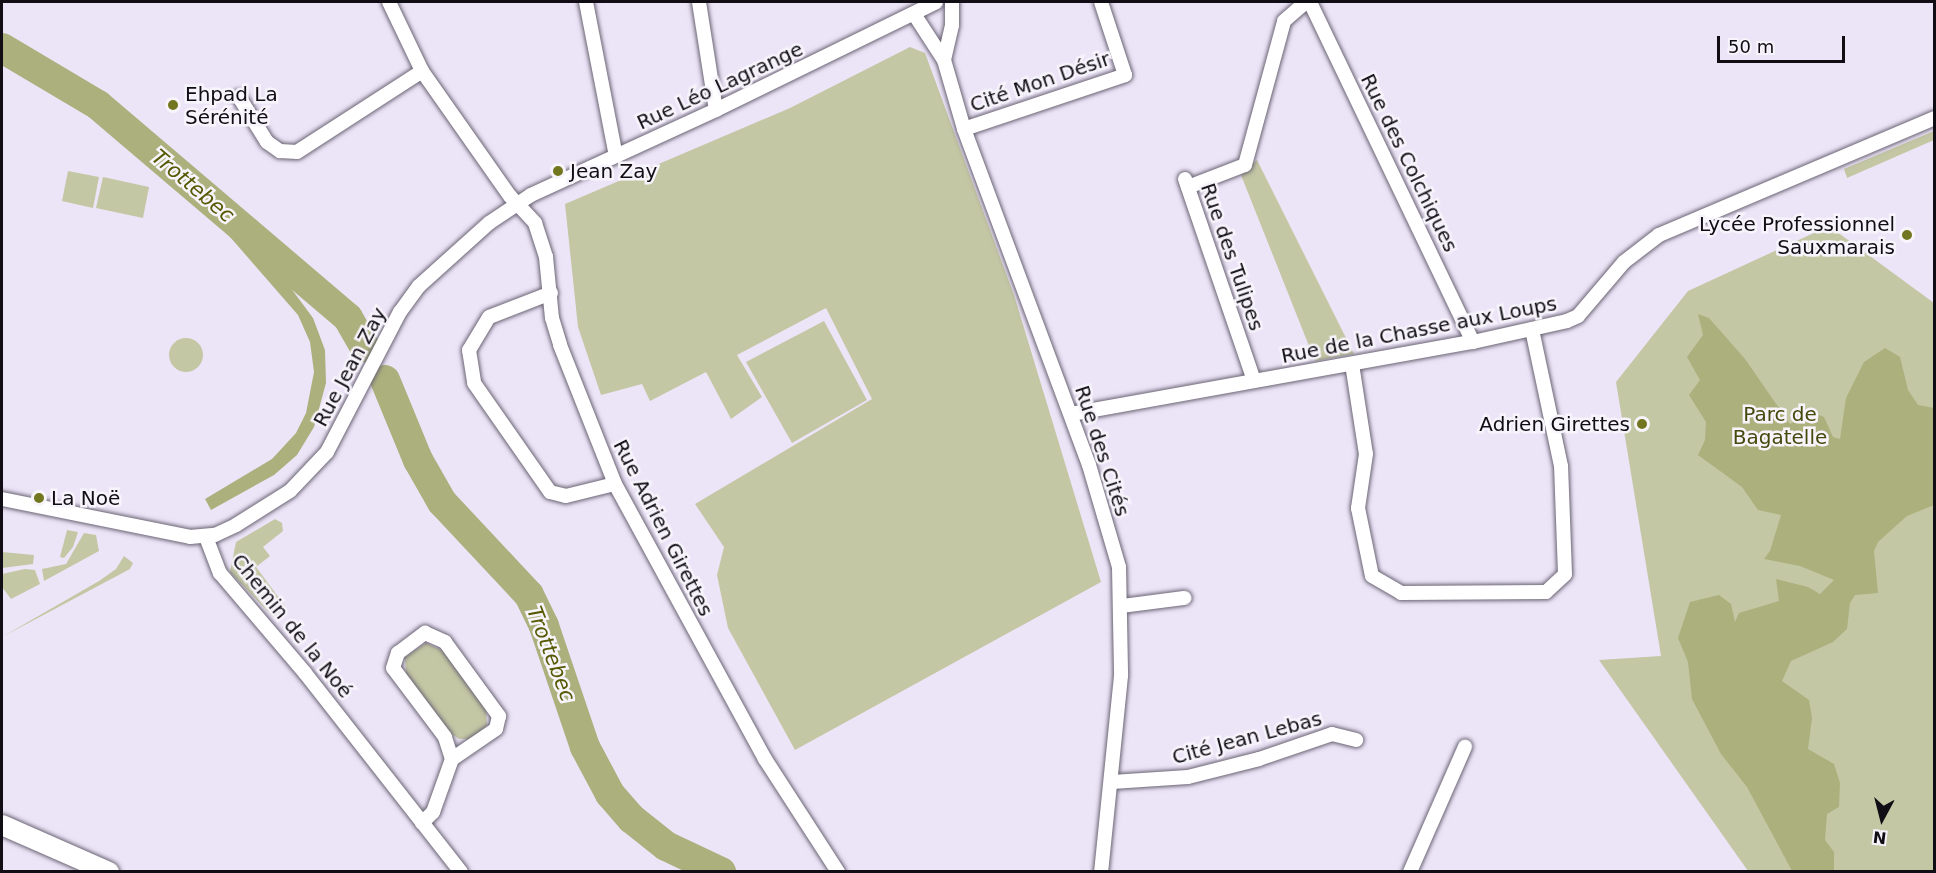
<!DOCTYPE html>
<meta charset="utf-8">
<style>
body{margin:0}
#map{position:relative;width:1936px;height:873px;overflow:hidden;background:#ece5f8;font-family:"DejaVu Sans",sans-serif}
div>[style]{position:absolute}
.green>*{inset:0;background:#c3c7a4}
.round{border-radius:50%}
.water>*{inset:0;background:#abb07d}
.river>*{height:30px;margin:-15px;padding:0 15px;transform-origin:15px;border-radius:15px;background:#abb07d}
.roads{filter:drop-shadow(0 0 2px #6b6474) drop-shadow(0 0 2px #6b6474)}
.minor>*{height:14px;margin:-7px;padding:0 7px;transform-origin:7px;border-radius:7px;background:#fff}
.secondary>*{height:20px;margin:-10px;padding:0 10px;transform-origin:10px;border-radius:10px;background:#fff}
.dots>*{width:16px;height:16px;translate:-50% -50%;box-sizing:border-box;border:3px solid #f7f4fc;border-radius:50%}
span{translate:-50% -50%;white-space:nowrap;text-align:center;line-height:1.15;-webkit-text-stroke:5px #f7f4fc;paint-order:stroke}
.street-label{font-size:20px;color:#100d14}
.poi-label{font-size:20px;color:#100d14}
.left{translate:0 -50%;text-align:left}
.right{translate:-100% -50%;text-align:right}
.park-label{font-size:20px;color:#46490c}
.water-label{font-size:21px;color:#565900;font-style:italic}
.frame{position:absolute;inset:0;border:3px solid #100d14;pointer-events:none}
.north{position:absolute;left:1852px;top:789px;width:60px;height:60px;-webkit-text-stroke:4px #f7f4fc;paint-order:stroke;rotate:187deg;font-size:16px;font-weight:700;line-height:24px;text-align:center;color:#100d14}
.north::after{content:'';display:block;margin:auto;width:21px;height:27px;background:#100d14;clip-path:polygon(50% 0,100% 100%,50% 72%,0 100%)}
.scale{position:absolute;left:1717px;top:36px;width:128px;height:27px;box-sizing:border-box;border:3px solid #100d14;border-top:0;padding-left:8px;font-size:18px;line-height:21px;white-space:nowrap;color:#100d14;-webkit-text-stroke:4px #f7f4fc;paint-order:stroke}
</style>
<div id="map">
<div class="green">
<i style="clip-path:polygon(910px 47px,925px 53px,1014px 295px,1101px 582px,795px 750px,728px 628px,717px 575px,724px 547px,695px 504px,872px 399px,826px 308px,737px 355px,762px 397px,731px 419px,706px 372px,650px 401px,642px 384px,601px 395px,578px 327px,565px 204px,790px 108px)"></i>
<i style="clip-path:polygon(1934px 131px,1934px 140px,1847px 178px,1844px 169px)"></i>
<i style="clip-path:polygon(1257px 160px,1354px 354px,1315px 361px,1241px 175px)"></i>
<i style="clip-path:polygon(68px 171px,99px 177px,93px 208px,62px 201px)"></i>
<i style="clip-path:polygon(103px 177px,149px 187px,143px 218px,96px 208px)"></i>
<i style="clip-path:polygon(1829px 226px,1934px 303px,1934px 871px,1748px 871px,1599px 660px,1661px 656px,1616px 382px,1688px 291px)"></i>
<i style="clip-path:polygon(824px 321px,867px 400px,792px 443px,746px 362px)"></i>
<i class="round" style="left:169px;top:338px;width:34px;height:34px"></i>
<i style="clip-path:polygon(275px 519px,282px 523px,283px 531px,263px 547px,270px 556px,256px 567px,285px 606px,286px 609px,273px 617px,230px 572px,236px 542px)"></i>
<i style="clip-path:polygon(67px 530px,78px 532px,73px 547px,64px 558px,60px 557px)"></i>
<i style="clip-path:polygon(84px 533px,96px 535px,99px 551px,44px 581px,42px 569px,66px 564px)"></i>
<i style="clip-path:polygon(2px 552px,34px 555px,33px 564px,2px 568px)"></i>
<i style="clip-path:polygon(124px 556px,133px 563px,130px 569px,2px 637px,99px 581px,116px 569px)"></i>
<i style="clip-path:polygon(25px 569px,35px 570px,40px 584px,11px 599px,2px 587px,2px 574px)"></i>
<i style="clip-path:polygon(426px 643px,444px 651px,486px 707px,487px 726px,472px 739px,459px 739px,448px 732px,406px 676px,405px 657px)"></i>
</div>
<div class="water">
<i style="clip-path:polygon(226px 211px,286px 261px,279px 272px,313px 318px,325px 350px,326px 383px,314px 427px,297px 455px,274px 475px,211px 510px,205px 499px,272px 459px,296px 433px,306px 413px,314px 372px,310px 342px,298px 315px,217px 222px)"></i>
<i style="clip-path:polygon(1698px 314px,1709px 318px,1745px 359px,1790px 424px,1807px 415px,1819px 415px,1824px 417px,1833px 437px,1840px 439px,1846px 398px,1864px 362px,1885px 348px,1900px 357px,1908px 390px,1918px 405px,1934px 408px,1934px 505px,1907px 516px,1878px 542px,1874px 551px,1878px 593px,1855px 595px,1850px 603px,1847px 629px,1833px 642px,1791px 661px,1782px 681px,1809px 700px,1812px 718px,1808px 749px,1834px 764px,1840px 783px,1839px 807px,1827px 814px,1825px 840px,1834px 852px,1834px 871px,1792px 871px,1747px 787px,1721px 754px,1692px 699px,1688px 662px,1678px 638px,1690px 602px,1719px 595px,1731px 604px,1735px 622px,1739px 613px,1779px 601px,1776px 579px,1808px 587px,1820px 594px,1834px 580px,1800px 566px,1764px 559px,1770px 551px,1781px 515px,1758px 510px,1742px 487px,1698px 455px,1705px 440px,1706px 422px,1689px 395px,1700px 380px,1687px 357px,1703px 335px)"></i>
</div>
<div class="river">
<i style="left:2px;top:48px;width:112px;rotate:30.7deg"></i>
<i style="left:98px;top:105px;width:328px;rotate:40.4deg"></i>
<i style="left:348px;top:318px;width:34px;rotate:60deg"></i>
<i style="left:385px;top:380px;width:87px;rotate:67.6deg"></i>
<i style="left:418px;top:460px;width:48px;rotate:60.3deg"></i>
<i style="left:442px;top:502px;width:127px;rotate:46.9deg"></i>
<i style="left:529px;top:595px;width:34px;rotate:64deg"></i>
<i style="left:544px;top:626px;width:128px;rotate:71.3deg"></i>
<i style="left:585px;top:747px;width:53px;rotate:62deg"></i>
<i style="left:610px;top:794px;width:33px;rotate:49deg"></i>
<i style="left:632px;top:819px;width:43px;rotate:38.5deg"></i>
<i style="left:666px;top:846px;width:61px;rotate:25.3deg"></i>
</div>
<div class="roads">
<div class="minor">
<i style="left:389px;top:2px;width:76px;rotate:64.4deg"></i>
<i style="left:422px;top:71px;width:153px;rotate:54.9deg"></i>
<i style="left:510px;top:196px;width:37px;rotate:47deg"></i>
<i style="left:535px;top:223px;width:36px;rotate:72deg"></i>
<i style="left:546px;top:257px;width:61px;rotate:84.4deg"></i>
<i style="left:552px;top:318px;width:28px;rotate:73deg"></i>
<i style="left:560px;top:345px;width:149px;rotate:68.4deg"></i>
<i style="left:615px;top:484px;width:313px;rotate:61.4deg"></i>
<i style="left:765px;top:759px;width:135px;rotate:57.1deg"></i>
<i style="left:586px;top:2px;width:157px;rotate:79deg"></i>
<i style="left:699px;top:2px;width:109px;rotate:81.1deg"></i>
<i style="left:1310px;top:2px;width:377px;rotate:64.4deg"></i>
<i style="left:914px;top:14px;width:55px;rotate:56.9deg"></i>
<i style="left:944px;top:60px;width:72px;rotate:73.8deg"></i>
<i style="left:964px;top:129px;width:358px;rotate:69.6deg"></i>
<i style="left:1089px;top:465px;width:106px;rotate:73.6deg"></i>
<i style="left:1119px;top:567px;width:109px;rotate:88.9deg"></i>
<i style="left:1121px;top:676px;width:197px;rotate:95.8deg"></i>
<i style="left:944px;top:60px;width:36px;rotate:-77deg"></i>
<i style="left:952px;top:25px;width:23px;rotate:-90deg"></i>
<i style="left:239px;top:97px;width:53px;rotate:58.1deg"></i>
<i style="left:267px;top:142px;width:16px;rotate:35deg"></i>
<i style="left:280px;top:151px;width:17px;rotate:3deg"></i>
<i style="left:297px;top:152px;width:149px;rotate:-32.9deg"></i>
<i style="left:964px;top:129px;width:170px;rotate:-18.5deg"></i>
<i style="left:1125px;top:75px;width:77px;rotate:-108.2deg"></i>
<i style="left:1185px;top:179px;width:213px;rotate:71.1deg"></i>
<i style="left:1188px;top:187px;width:61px;rotate:-21.1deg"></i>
<i style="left:1245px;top:165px;width:149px;rotate:-74.8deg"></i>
<i style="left:1284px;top:21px;width:29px;rotate:-41deg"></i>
<i style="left:551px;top:293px;width:66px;rotate:158.8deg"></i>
<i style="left:489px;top:317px;width:39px;rotate:121deg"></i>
<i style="left:469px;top:350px;width:33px;rotate:81deg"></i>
<i style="left:474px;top:383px;width:133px;rotate:55.1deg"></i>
<i style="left:550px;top:492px;width:16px;rotate:14deg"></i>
<i style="left:566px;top:496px;width:50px;rotate:-13.8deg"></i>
<i style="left:1352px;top:364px;width:91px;rotate:81.2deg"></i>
<i style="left:1366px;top:454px;width:55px;rotate:98.4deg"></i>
<i style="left:1358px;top:508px;width:69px;rotate:78.4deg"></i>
<i style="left:1372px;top:576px;width:34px;rotate:30deg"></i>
<i style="left:1401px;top:593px;width:145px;rotate:-0.4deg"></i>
<i style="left:1546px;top:592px;width:26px;rotate:-43deg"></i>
<i style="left:1565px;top:574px;width:108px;rotate:-92.1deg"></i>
<i style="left:1561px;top:466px;width:140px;rotate:-102deg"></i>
<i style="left:1071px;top:414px;width:408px;rotate:-10.2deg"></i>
<i style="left:1473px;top:342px;width:96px;rotate:-12.6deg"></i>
<i style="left:1567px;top:321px;width:12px;rotate:-24deg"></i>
<i style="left:1578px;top:316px;width:71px;rotate:-49.6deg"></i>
<i style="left:1624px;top:262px;width:44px;rotate:-37.6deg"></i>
<i style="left:1659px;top:235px;width:299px;rotate:-23deg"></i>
<i style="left:2px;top:499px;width:192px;rotate:11.4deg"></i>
<i style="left:190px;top:537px;width:25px;rotate:-5deg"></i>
<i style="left:215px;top:535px;width:23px;rotate:-25deg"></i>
<i style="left:236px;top:525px;width:64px;rotate:-32.2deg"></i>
<i style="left:290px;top:491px;width:54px;rotate:-46.5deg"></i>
<i style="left:327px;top:452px;width:158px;rotate:-62.5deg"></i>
<i style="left:400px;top:312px;width:32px;rotate:-54deg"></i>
<i style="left:419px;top:286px;width:94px;rotate:-42deg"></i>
<i style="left:489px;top:223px;width:50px;rotate:-33.7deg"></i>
<i style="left:531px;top:195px;width:204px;rotate:-24.7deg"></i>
<i style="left:716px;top:110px;width:245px;rotate:-26.1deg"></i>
<i style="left:206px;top:537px;width:39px;rotate:69deg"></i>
<i style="left:220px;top:573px;width:131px;rotate:49.6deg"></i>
<i style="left:305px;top:673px;width:253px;rotate:51.9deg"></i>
<i style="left:1122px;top:606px;width:63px;rotate:-7.4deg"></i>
<i style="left:425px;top:633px;width:22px;rotate:24deg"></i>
<i style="left:445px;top:642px;width:92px;rotate:53.9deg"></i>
<i style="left:499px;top:716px;width:13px;rotate:103deg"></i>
<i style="left:496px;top:729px;width:53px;rotate:145.7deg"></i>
<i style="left:452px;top:759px;width:23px;rotate:-108deg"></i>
<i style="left:445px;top:737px;width:86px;rotate:-127deg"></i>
<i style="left:393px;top:668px;width:16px;rotate:-72deg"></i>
<i style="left:398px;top:653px;width:34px;rotate:-37deg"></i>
<i style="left:1112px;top:782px;width:76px;rotate:-3.8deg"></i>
<i style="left:1188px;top:777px;width:73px;rotate:-14.2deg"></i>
<i style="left:1259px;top:759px;width:77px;rotate:-18.9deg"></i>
<i style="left:1332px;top:734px;width:25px;rotate:14deg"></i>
<i style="left:422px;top:823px;width:16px;rotate:-45deg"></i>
<i style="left:433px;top:812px;width:56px;rotate:-70.3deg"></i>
<i style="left:1410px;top:872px;width:137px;rotate:-66.3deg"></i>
</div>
<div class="secondary">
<i style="left:2px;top:825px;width:117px;rotate:23.7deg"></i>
</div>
</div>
<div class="dots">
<i style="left:173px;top:105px;background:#72761e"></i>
<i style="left:558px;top:171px;background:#72761e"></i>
<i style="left:1907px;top:235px;background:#72761e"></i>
<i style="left:1642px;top:424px;background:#72761e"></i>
<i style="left:39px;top:498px;background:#72761e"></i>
</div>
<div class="street-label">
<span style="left:1040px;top:82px;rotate:-19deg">Cité Mon Désir</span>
<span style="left:720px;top:86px;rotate:-25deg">Rue Léo Lagrange</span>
<span style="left:1409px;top:163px;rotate:64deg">Rue des Colchiques</span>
<span style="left:1232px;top:257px;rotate:71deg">Rue des Tulipes</span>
<span style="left:1419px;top:330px;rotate:-11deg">Rue de la Chasse aux Loups</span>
<span style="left:350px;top:367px;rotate:-62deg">Rue Jean Zay</span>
<span style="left:1102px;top:451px;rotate:72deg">Rue des Cités</span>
<span style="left:663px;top:528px;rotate:63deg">Rue Adrien Girettes</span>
<span style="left:292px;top:626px;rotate:51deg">Chemin de la Noé</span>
<span style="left:1247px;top:738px;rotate:-15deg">Cité Jean Lebas</span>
</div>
<div class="poi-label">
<span class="left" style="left:185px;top:106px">Ehpad La<br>Sérénité</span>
<span class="left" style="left:570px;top:171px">Jean Zay</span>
<span class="right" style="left:1895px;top:236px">Lycée Professionnel<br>Sauxmarais</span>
<span class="right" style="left:1630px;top:424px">Adrien Girettes</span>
<span class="left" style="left:51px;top:498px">La Noë</span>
</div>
<div class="park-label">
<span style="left:1780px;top:426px">Parc de<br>Bagatelle</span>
</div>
<div class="water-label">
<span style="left:193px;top:186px;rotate:40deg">Trottebec</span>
<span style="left:551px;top:654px;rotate:69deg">Trottebec</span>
</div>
<div class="frame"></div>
<div class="north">N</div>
<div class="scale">50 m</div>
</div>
